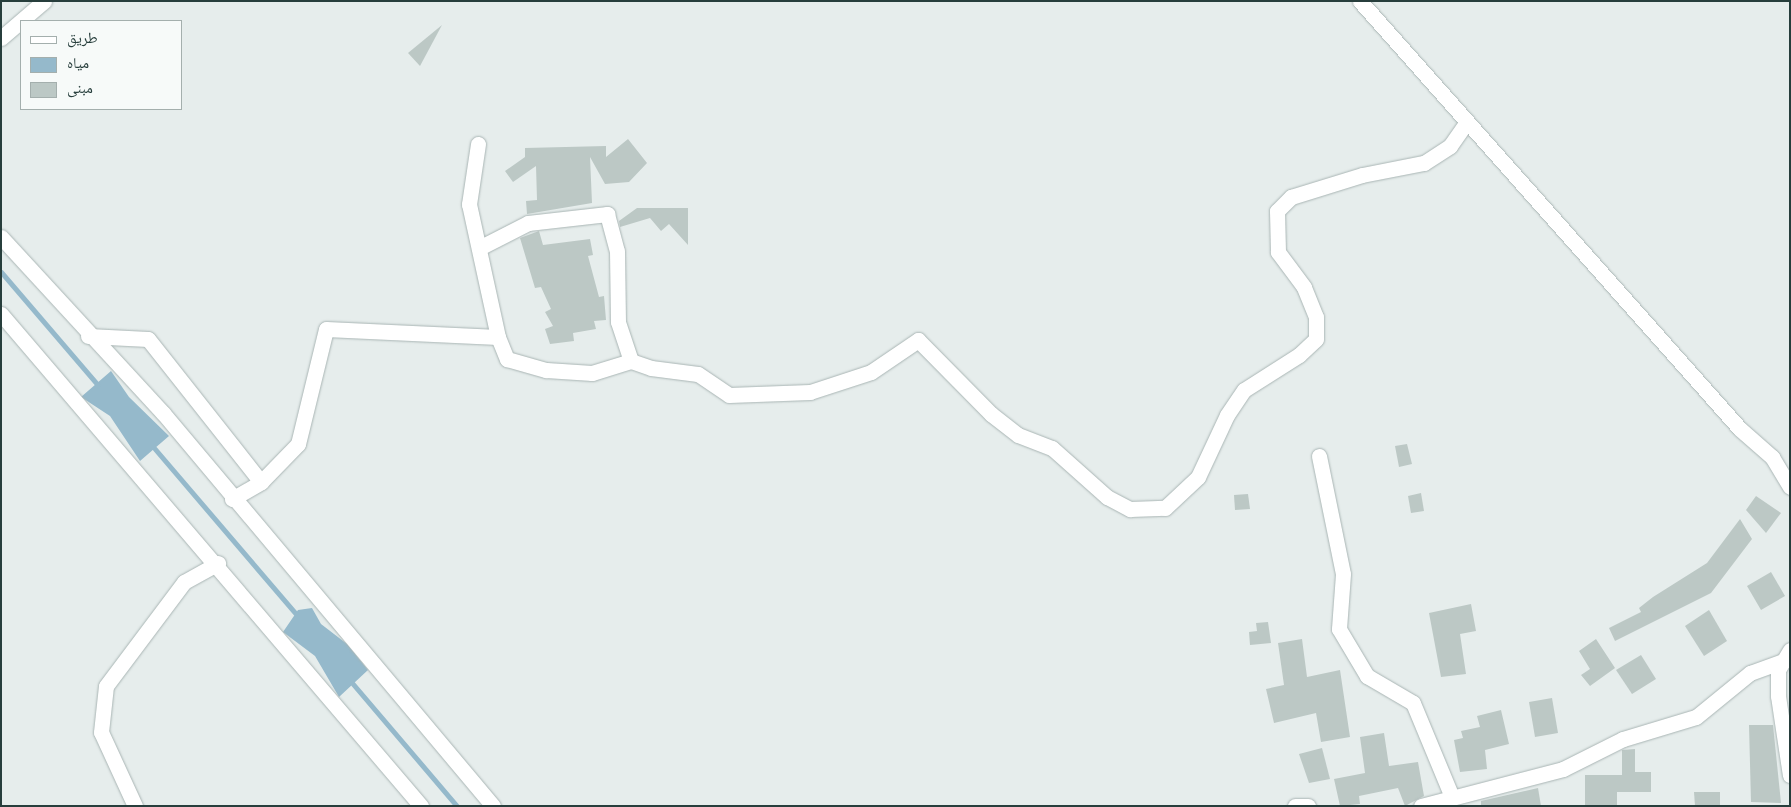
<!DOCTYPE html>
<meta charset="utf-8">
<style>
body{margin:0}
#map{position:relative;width:1791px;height:807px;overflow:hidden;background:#e6edec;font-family:"Source Sans 3","Noto Naskh Arabic",sans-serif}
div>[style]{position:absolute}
.water>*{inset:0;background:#95b9cb}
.stream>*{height:5px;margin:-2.5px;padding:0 2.5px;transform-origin:2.5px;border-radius:2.5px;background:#95b9cb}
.building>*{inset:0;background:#bcc8c5}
.roads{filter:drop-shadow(0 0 1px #a9b5b4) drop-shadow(0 0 1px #a9b5b4)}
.minor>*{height:15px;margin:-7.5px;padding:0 7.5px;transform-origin:7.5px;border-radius:7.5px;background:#fff}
span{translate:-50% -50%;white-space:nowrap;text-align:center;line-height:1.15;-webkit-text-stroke:4.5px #f7faf9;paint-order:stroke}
.frame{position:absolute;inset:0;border:2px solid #273e3c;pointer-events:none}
.legend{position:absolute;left:20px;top:20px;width:162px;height:90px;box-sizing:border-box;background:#f7faf9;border:1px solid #a4afad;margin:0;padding:6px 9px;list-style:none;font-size:15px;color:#273e3c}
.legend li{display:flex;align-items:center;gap:10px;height:25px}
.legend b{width:25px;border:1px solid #a4afad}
</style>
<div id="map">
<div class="water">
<i style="clip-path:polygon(111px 371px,129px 397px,169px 436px,140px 461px,110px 416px,81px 397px)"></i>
<i style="clip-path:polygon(312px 608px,321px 624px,347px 644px,368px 670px,339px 697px,315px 656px,283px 632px,298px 610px)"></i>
</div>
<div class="stream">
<i style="left:1px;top:272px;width:149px;rotate:49.4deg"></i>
<i style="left:155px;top:449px;width:216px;rotate:49.5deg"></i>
<i style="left:353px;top:684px;width:160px;rotate:49.6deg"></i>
</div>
<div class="building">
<i style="clip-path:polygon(442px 25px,420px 66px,408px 53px)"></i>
<i style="clip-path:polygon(628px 139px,647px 163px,629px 182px,605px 184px,590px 157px,592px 203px,527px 214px,526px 201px,537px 200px,536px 166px,513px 182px,505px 171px,525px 157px,525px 148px,606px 146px,606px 157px)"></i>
<i style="clip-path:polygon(637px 208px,688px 208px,688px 245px,669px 224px,661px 231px,650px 218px,620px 227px,619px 221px)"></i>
<i style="clip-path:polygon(539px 231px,543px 245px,590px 239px,593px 255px,588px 256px,599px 297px,604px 296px,606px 320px,594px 321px,596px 329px,573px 333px,574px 341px,550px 344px,545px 329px,553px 326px,545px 312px,551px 309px,541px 287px,535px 288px,520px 238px)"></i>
<i style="clip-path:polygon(1407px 444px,1412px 464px,1399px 467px,1395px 446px)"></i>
<i style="clip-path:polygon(1421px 493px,1424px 511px,1411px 513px,1408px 496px)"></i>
<i style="clip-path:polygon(1248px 494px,1250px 509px,1235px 510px,1234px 495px)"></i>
<i style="clip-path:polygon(1756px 496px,1781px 513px,1766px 533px,1746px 510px)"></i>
<i style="clip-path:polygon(1740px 519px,1752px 539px,1711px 593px,1615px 641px,1609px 628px,1641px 612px,1639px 608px,1653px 597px,1707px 563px)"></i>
<i style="clip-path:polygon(1771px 572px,1785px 596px,1761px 610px,1747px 586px)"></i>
<i style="clip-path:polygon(1471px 604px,1476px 631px,1460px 634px,1466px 674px,1441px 677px,1429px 613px)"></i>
<i style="clip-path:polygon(1709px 610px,1727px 641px,1704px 656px,1685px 626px)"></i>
<i style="clip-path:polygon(1268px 622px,1271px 643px,1250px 645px,1249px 632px,1257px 631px,1256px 623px)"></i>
<i style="clip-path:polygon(1302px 639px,1307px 677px,1340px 670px,1350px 737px,1321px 742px,1316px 713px,1274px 723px,1266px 689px,1284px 685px,1278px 643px)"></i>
<i style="clip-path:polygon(1596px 639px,1615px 668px,1590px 686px,1581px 675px,1590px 669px,1579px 651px)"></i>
<i style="clip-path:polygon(1641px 655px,1656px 679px,1632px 694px,1616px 670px)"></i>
<i style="clip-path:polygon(1552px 698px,1558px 733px,1535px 737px,1529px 702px)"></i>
<i style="clip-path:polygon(1501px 710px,1509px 744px,1485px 750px,1487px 769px,1460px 772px,1454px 740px,1463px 738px,1461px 731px,1480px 727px,1477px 716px)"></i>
<i style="clip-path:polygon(1749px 725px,1773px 725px,1781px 803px,1751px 802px)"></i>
<i style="clip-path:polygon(1384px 733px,1389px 766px,1418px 762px,1424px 796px,1405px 806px,1398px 788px,1359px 796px,1360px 804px,1340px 806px,1334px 779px,1365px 773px,1360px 737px)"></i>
<i style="clip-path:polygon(1322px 748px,1330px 779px,1309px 783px,1299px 754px)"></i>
<i style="clip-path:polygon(1635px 749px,1635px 772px,1651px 772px,1651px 792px,1617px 792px,1617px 806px,1585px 806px,1585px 775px,1622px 775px,1622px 750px)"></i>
<i style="clip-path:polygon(1538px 788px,1541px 806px,1481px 806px,1481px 801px)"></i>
<i style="clip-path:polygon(1694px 792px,1720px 792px,1720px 806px,1695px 806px)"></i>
</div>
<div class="roads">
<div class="minor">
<i style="left:1360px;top:1px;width:572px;rotate:48.4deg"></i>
<i style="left:1740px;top:429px;width:43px;rotate:41.2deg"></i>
<i style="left:1772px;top:457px;width:35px;rotate:59deg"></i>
<i style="left:1px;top:38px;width:57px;rotate:-40.7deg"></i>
<i style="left:478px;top:144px;width:61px;rotate:98.5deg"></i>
<i style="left:469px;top:204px;width:136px;rotate:77.7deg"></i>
<i style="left:1px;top:237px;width:239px;rotate:47.4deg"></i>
<i style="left:163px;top:413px;width:513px;rotate:49.98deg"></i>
<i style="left:479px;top:248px;width:55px;rotate:-27deg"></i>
<i style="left:528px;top:223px;width:80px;rotate:-6.5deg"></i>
<i style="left:607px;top:214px;width:38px;rotate:75deg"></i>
<i style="left:617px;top:251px;width:71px;rotate:89.2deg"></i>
<i style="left:618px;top:322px;width:41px;rotate:71.6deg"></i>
<i style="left:1px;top:314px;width:647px;rotate:49.51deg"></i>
<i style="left:88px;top:336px;width:60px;rotate:2.9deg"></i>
<i style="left:148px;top:339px;width:182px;rotate:51.7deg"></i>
<i style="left:1319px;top:456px;width:120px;rotate:78.5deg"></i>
<i style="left:1343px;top:574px;width:55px;rotate:94.2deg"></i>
<i style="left:1339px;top:629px;width:55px;rotate:59.2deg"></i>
<i style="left:1367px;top:676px;width:53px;rotate:30.4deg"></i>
<i style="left:1413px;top:703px;width:102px;rotate:67.5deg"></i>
<i style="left:232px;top:499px;width:34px;rotate:-30deg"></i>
<i style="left:261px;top:482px;width:53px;rotate:-45.8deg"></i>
<i style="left:298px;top:444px;width:118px;rotate:-76.3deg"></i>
<i style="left:326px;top:329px;width:172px;rotate:2.7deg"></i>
<i style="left:498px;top:337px;width:24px;rotate:68deg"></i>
<i style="left:507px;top:359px;width:41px;rotate:15.8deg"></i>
<i style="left:546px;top:370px;width:46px;rotate:3.7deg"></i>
<i style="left:592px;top:373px;width:41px;rotate:-17.1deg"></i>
<i style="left:631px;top:361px;width:21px;rotate:19deg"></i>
<i style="left:651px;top:368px;width:47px;rotate:7.3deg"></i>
<i style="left:698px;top:374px;width:37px;rotate:34deg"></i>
<i style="left:729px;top:395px;width:81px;rotate:-2.1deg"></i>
<i style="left:810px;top:392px;width:64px;rotate:-18.2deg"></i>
<i style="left:871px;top:372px;width:57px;rotate:-34.2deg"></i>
<i style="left:918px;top:340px;width:104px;rotate:45.4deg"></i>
<i style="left:991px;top:414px;width:34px;rotate:38deg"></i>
<i style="left:1018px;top:435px;width:36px;rotate:21deg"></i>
<i style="left:1052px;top:448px;width:74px;rotate:41.7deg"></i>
<i style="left:1107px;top:497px;width:26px;rotate:28deg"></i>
<i style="left:1130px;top:509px;width:35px;rotate:-2deg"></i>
<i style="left:1165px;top:508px;width:45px;rotate:-43.2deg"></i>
<i style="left:1198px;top:477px;width:68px;rotate:-64.9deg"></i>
<i style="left:1227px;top:415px;width:30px;rotate:-56deg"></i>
<i style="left:1244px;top:390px;width:65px;rotate:-32.5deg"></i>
<i style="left:1299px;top:355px;width:23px;rotate:-43deg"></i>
<i style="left:1316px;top:339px;width:22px;rotate:-90deg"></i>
<i style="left:1316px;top:317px;width:32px;rotate:-112deg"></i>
<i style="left:1304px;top:287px;width:44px;rotate:-126.6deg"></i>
<i style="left:1278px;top:252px;width:41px;rotate:-91.4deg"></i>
<i style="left:1277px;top:211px;width:20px;rotate:-45deg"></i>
<i style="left:1291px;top:197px;width:74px;rotate:-17.2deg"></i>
<i style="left:1362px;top:175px;width:63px;rotate:-11deg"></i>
<i style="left:1424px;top:163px;width:31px;rotate:-33deg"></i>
<i style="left:1450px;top:146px;width:29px;rotate:-55deg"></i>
<i style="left:1790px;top:650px;width:23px;rotate:121deg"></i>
<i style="left:1778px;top:670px;width:26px;rotate:90deg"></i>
<i style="left:1778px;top:696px;width:80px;rotate:81.4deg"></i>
<i style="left:135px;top:806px;width:81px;rotate:-114.7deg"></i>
<i style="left:101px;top:732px;width:46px;rotate:-83.8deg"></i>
<i style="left:106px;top:686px;width:130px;rotate:-53.1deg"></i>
<i style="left:184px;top:582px;width:39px;rotate:-29deg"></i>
<i style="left:1295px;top:806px;width:13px"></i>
<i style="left:1421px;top:806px;width:147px;rotate:-14.6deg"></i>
<i style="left:1563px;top:769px;width:67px;rotate:-26.6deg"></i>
<i style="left:1623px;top:739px;width:76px;rotate:-16.8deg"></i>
<i style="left:1696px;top:717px;width:70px;rotate:-39.2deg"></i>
<i style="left:1750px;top:673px;width:38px;rotate:-20deg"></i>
</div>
</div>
<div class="frame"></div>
<ul class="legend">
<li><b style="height:6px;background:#fff"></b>طريق</li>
<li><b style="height:14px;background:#95b9cb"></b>مياه</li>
<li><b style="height:14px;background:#bcc8c5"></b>مبنى</li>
</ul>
</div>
